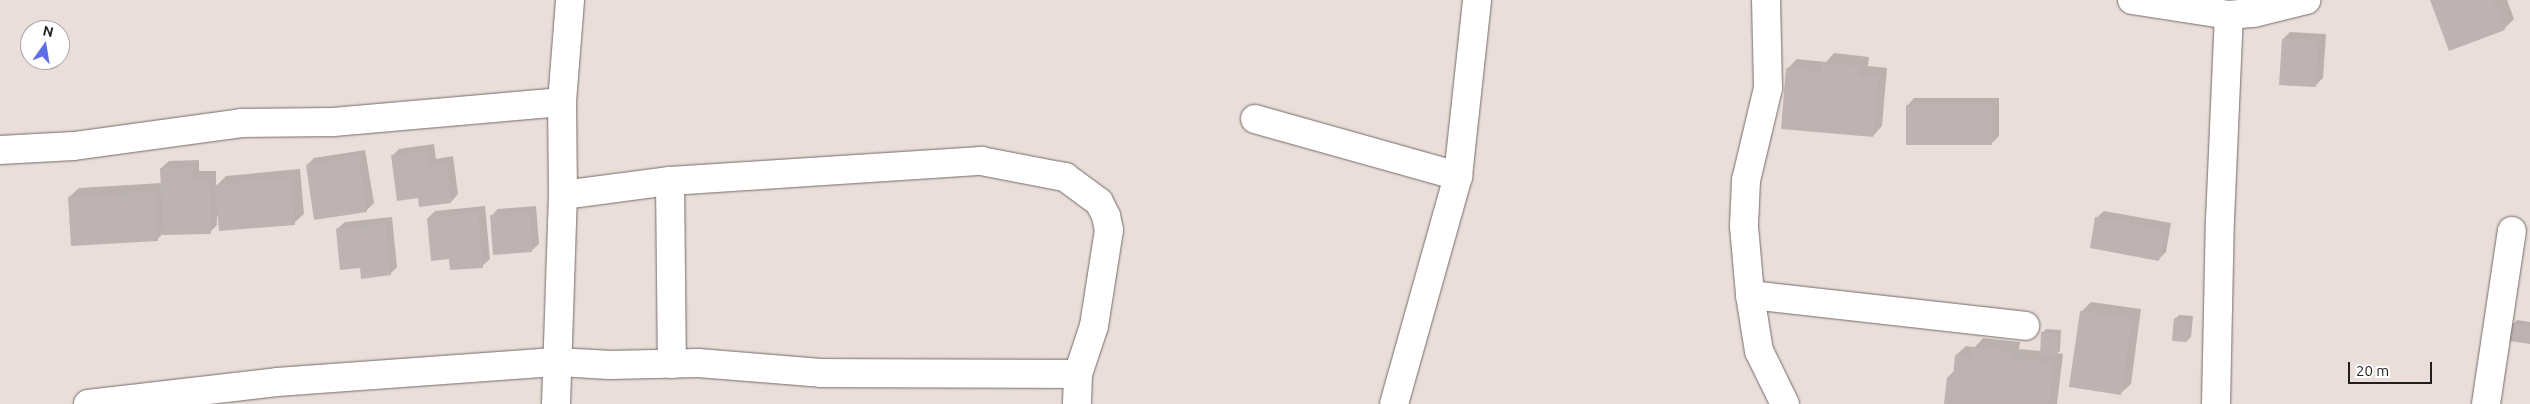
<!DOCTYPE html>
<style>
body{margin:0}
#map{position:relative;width:2530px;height:404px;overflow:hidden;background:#e9deda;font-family:Ubuntu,sans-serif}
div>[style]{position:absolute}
.shadow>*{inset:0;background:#0003}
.building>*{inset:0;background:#beb3b3}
.roads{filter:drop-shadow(0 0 1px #756b67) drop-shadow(0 0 1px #756b67)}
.street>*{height:28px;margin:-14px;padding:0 14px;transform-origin:14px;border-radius:14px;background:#fff}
span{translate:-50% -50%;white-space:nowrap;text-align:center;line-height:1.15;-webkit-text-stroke:4px #fff;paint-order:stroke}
.north{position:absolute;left:20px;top:20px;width:50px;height:50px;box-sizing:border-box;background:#fff;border:1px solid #a7a5a5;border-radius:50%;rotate:13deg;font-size:14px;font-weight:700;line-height:20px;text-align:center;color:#221e1d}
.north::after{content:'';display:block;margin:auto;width:18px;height:22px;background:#5e6ee6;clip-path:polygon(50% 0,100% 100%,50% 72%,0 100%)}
.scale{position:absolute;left:2348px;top:362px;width:84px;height:22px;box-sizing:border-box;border:2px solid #221e1d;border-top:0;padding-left:6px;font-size:15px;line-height:18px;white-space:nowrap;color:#221e1d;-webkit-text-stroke:4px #fff;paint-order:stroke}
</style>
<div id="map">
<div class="shadow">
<i style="clip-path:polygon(2432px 0,2507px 0,2514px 19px,2504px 29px)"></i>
<i style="clip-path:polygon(2290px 32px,2326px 34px,2323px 78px,2315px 86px,2283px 39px)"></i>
<i style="clip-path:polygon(1834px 53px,1869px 57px,1868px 66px,1887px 68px,1882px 126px,1873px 136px,1787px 69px,1797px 59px,1826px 62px)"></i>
<i style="clip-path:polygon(1914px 98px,1999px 98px,1999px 136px,1992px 143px,1907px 106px)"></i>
<i style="clip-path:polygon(434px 144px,436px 159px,453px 156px,458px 194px,451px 202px,419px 197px,392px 156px,399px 149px)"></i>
<i style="clip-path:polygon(365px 150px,374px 203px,366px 211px,307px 165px,314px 158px)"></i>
<i style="clip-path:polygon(199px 160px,199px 171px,216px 171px,216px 186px,226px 176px,300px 169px,304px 214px,294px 223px,217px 216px,217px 225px,210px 232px,163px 234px,157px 239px,69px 197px,79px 188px,162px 183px,161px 168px,169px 161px)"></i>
<i style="clip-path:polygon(485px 206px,490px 259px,482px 266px,450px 258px,428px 218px,435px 211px)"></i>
<i style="clip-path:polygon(536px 206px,539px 244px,531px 251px,491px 216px,498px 209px)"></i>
<i style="clip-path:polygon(2104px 211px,2171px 223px,2166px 252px,2159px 259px,2096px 218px)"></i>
<i style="clip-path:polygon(392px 217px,397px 267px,390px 274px,337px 229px,345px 222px)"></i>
<i style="clip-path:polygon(2091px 302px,2141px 309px,2131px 384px,2121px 393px,2081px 312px)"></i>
<i style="clip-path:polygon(2179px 315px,2193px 316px,2191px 337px,2187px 341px,2176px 318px)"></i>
<i style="clip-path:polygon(2517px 320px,2530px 322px,2530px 343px,2513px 324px)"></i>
<i style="clip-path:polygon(2046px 329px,2061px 330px,2060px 351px,2057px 353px,2063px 354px,2057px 404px,1945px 404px,1948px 377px,1955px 370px,1956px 355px,1966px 346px,1975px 347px,1983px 338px,2020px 342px,2019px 349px,2041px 351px,2042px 333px)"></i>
</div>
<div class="building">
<i style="clip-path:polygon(2430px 0,2493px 0,2505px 30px,2449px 51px)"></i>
<i style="clip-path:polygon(2282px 39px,2319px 41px,2316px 87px,2279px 85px)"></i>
<i style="clip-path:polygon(1823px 63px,1859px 66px,1859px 76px,1878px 78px,1873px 137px,1781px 129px,1786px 68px,1822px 72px)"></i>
<i style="clip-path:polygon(1906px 105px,1992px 105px,1992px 145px,1906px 145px)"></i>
<i style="clip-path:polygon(427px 151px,429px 165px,446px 163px,451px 203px,419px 207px,418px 198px,397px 201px,391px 155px)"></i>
<i style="clip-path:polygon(358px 156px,367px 212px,314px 220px,306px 165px)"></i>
<i style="clip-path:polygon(192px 167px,192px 178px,209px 178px,211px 234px,163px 235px,160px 168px)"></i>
<i style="clip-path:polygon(291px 178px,295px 225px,219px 231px,215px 185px)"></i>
<i style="clip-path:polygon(155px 192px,158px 241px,71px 246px,68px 197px)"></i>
<i style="clip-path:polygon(478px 213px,483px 268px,450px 270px,449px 259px,431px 261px,427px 218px)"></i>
<i style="clip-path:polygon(529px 213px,532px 252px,493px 255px,490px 215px)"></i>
<i style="clip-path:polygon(2095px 217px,2165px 230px,2159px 261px,2090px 248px)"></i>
<i style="clip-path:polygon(385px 223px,391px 275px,361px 279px,360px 268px,340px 270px,336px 229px)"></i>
<i style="clip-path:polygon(2080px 311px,2132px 319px,2121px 395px,2069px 387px)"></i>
<i style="clip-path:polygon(2174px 318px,2190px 320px,2187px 342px,2172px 341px)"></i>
<i style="clip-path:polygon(2512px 323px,2530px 326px,2530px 344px,2509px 341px)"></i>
<i style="clip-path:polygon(2041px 332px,2058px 333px,2057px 356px,2040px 355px)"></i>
<i style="clip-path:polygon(1972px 348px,2011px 352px,2010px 358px,2053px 363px,2049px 404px,1944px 404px,1947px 377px,1953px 378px,1955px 355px,1971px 356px)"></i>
</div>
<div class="roads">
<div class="street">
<i style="left:1766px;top:0;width:88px;rotate:88.7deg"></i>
<i style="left:1768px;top:88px;width:95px;rotate:103.4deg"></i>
<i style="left:1746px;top:180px;width:46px;rotate:92.5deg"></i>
<i style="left:1744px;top:226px;width:69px;rotate:85deg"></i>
<i style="left:1750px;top:295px;width:57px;rotate:80.9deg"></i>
<i style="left:1759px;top:351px;width:59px;rotate:63.9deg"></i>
<i style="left:2132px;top:0;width:98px;rotate:8.8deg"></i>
<i style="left:2229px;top:15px;width:25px;rotate:-5deg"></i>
<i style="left:2254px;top:13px;width:54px;rotate:-14deg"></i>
<i style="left:1255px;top:119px;width:211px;rotate:15.7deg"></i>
<i style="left:0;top:150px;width:74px;rotate:-3.1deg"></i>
<i style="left:74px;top:146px;width:169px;rotate:-7.8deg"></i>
<i style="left:241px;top:123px;width:92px;rotate:-0.6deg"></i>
<i style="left:333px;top:122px;width:230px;rotate:-5deg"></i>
<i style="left:670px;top:181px;width:183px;rotate:89.4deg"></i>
<i style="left:563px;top:195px;width:108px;rotate:-7.5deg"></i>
<i style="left:670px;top:181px;width:312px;rotate:-3.7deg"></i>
<i style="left:981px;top:161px;width:86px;rotate:10.8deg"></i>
<i style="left:1065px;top:177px;width:42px;rotate:36.3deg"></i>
<i style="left:1099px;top:202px;width:16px;rotate:63deg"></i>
<i style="left:1106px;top:216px;width:14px;rotate:78deg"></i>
<i style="left:1109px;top:230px;width:97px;rotate:98.9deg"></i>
<i style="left:1094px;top:326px;width:51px;rotate:108.4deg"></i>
<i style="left:1078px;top:374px;width:30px;rotate:92deg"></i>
<i style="left:1750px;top:295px;width:277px;rotate:6.4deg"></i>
<i style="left:88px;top:404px;width:190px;rotate:-6.6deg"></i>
<i style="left:277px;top:382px;width:282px;rotate:-4.1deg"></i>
<i style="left:558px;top:362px;width:52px;rotate:3.3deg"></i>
<i style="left:610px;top:365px;width:88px;rotate:-1.3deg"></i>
<i style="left:698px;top:363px;width:123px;rotate:4.6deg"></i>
<i style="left:821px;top:373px;width:257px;rotate:0.2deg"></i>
<i style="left:556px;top:404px;width:209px;rotate:-88.1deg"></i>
<i style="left:563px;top:195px;width:93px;rotate:-90.6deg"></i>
<i style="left:562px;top:102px;width:102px;rotate:-85.5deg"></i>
<i style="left:1394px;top:404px;width:237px;rotate:-74.3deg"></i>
<i style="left:1458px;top:176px;width:177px;rotate:-83.8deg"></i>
<i style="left:2216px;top:404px;width:184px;rotate:-88.8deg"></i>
<i style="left:2220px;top:220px;width:205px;rotate:-87.5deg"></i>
<i style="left:2486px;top:404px;width:175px;rotate:-81.5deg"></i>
</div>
</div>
<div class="north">N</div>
<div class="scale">20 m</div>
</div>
